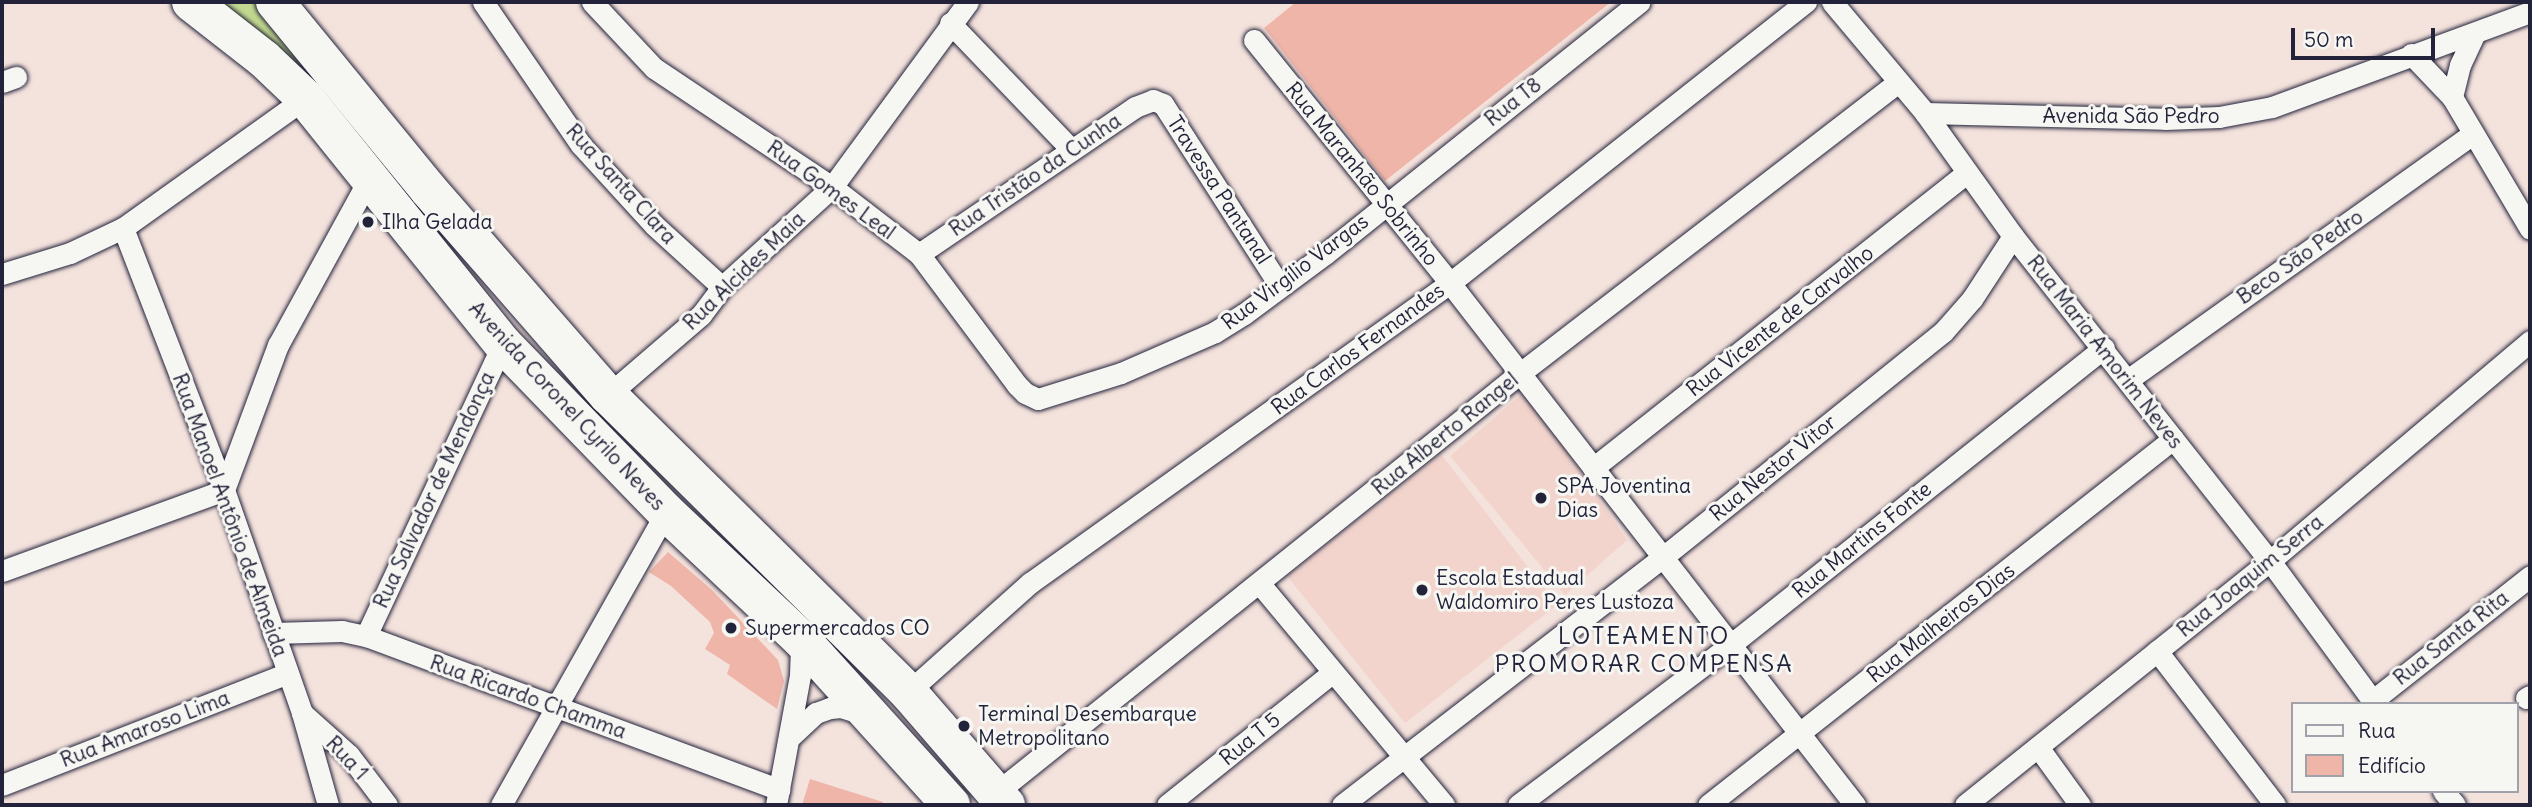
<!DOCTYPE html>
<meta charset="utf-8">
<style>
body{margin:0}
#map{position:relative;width:2532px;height:807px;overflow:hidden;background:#f4e2dc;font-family:Delius,sans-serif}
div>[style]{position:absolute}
.built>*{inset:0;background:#f2d4cd}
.green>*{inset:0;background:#c3d98f}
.building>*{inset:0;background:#efb5a9}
.roads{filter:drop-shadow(0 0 2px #22223b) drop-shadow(0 0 2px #22223b)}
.street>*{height:21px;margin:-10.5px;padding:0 10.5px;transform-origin:10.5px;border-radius:10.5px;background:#f6f6f2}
.highway>*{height:38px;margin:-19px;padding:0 19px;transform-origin:19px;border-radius:19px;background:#f6f6f2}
.dots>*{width:19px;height:19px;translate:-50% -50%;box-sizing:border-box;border:4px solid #f6f6f2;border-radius:50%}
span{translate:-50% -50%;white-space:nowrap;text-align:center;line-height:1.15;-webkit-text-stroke:6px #f6f6f2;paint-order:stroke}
.street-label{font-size:21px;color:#22223b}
.poi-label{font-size:21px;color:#22223b}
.left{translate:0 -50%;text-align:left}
.quarter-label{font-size:24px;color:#22223b;letter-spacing:2px}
.frame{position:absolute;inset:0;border:4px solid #22223b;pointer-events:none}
.legend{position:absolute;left:2291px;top:702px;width:228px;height:91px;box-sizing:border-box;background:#f6f6f2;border:2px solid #a1a1a9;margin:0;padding:9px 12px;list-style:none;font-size:21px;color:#22223b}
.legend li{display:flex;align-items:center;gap:14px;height:35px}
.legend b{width:35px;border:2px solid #a1a1a9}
.scale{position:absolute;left:2291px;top:28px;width:144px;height:32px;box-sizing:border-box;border:4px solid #22223b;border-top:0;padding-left:9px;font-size:21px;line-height:24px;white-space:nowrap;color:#22223b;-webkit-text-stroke:5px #f6f6f2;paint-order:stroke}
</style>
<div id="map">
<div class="built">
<i style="clip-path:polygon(1525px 391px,1627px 540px,1565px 595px,1450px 456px)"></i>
<i style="clip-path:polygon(1441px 454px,1557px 605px,1405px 723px,1287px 576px)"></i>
</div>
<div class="green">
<i style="clip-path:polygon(208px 2px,254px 2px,344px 103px)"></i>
</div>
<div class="building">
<i style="clip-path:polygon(1296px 2px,1611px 2px,1385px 181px,1264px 28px)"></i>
<i style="clip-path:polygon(668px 552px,712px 590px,778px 660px,784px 681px,777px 709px,727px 674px,730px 665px,705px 649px,714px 633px,710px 622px,671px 586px,649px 572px)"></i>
<i style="clip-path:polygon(810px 779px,883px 802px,882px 805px,802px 805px)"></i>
</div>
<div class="roads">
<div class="street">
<i style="left:483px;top:2px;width:173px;rotate:55.6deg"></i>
<i style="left:581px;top:145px;width:108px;rotate:47.6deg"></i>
<i style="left:654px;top:225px;width:92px;rotate:42.4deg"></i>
<i style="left:592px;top:2px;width:91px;rotate:46.8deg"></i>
<i style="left:654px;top:68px;width:214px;rotate:33.8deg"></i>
<i style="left:832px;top:187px;width:110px;rotate:37.6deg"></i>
<i style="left:919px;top:254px;width:164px;rotate:53.2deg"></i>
<i style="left:1017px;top:385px;width:11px;rotate:45deg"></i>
<i style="left:1025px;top:393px;width:14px;rotate:25deg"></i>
<i style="left:1038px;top:399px;width:87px;rotate:-17.4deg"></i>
<i style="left:1121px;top:373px;width:103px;rotate:-23.6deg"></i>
<i style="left:1215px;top:332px;width:34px;rotate:-32deg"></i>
<i style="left:1244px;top:314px;width:101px;rotate:-36.5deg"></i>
<i style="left:1325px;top:254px;width:403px;rotate:-38.7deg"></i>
<i style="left:1832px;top:2px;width:145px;rotate:50deg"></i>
<i style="left:1925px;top:113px;width:151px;rotate:54.4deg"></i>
<i style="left:2013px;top:236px;width:414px;rotate:51.7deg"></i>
<i style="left:2270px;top:561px;width:177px;rotate:53.7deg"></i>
<i style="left:950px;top:23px;width:176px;rotate:46.2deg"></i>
<i style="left:1254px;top:40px;width:312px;rotate:51.1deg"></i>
<i style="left:1450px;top:283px;width:661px;rotate:52.19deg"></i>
<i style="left:2411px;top:54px;width:59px;rotate:46.4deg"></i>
<i style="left:2452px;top:97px;width:153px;rotate:59.4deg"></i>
<i style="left:2px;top:82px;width:15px;rotate:-20deg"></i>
<i style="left:2452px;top:97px;width:33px;rotate:-76deg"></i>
<i style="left:2460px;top:65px;width:35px;rotate:-65deg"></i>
<i style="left:1925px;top:113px;width:240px;rotate:1.4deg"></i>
<i style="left:2165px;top:119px;width:54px;rotate:-2.1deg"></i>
<i style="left:2219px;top:117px;width:54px;rotate:-10.7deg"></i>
<i style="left:2272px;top:107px;width:275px;rotate:-20.2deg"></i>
<i style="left:123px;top:228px;width:281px;rotate:68.9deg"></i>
<i style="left:224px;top:490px;width:236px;rotate:70.7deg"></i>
<i style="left:302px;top:713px;width:96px;rotate:74.2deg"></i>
<i style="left:919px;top:254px;width:261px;rotate:-34.2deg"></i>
<i style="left:1135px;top:107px;width:19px;rotate:-21deg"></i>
<i style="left:1153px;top:100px;width:11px;rotate:22deg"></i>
<i style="left:1163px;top:104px;width:216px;rotate:57.3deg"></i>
<i style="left:2px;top:274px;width:71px;rotate:-17.2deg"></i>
<i style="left:70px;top:253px;width:59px;rotate:-25.3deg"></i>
<i style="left:123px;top:228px;width:224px;rotate:-35.5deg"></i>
<i style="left:2129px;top:379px;width:422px;rotate:-35.5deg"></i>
<i style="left:608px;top:395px;width:123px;rotate:-40.7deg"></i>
<i style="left:701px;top:315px;width:35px;rotate:-53deg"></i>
<i style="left:722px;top:287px;width:149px;rotate:-42.3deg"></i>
<i style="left:832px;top:187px;width:230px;rotate:-53.7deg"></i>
<i style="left:1593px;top:468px;width:476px;rotate:-38.3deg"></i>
<i style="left:2px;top:571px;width:236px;rotate:-20deg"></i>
<i style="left:224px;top:490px;width:155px;rotate:-69.6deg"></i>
<i style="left:278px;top:345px;width:189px;rotate:-61.3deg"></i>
<i style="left:1260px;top:584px;width:288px;rotate:50.2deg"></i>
<i style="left:273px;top:633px;width:69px;rotate:-1.7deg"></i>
<i style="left:342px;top:631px;width:25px;rotate:12deg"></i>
<i style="left:366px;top:636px;width:441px;rotate:20.4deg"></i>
<i style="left:366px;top:636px;width:323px;rotate:-64.9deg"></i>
<i style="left:2157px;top:651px;width:194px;rotate:52.5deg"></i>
<i style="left:908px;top:692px;width:164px;rotate:-41.8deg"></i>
<i style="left:1030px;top:583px;width:516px;rotate:-35.54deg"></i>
<i style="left:1450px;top:283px;width:454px;rotate:-38.3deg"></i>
<i style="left:2526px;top:698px;width:4px;rotate:-27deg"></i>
<i style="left:2372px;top:701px;width:201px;rotate:-38.3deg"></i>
<i style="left:302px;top:713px;width:63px;rotate:41.8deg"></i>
<i style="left:349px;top:755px;width:63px;rotate:52.8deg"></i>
<i style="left:791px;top:736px;width:34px;rotate:-43deg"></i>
<i style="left:816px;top:713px;width:15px;rotate:-20deg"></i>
<i style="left:830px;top:708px;width:11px;rotate:-5deg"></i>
<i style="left:841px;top:707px;width:22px;rotate:18deg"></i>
<i style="left:2038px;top:747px;width:72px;rotate:54.1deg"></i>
<i style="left:2px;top:785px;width:307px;rotate:-21.4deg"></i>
<i style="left:2443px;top:791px;width:18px;rotate:49deg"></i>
<i style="left:997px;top:792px;width:669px;rotate:-38.69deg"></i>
<i style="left:1519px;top:374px;width:478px;rotate:-37.6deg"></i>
<i style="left:501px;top:805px;width:336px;rotate:-60.6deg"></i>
<i style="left:776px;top:805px;width:132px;rotate:-79.5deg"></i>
<i style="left:800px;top:675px;width:36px;rotate:-88deg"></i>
<i style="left:1167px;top:805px;width:211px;rotate:-38.7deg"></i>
<i style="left:1342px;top:805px;width:406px;rotate:-37.7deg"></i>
<i style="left:1663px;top:557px;width:359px;rotate:-38.8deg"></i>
<i style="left:1943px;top:332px;width:44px;rotate:-48.7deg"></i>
<i style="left:1972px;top:299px;width:75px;rotate:-56.9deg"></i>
<i style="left:1518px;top:805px;width:264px;rotate:-37deg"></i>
<i style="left:1729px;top:646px;width:479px;rotate:-38.5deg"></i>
<i style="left:1708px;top:805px;width:592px;rotate:-38.21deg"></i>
<i style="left:1965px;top:805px;width:391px;rotate:-38.7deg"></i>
<i style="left:2270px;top:561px;width:341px;rotate:-40.2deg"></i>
</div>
<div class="highway">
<i style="left:191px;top:2px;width:93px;rotate:38deg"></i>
<i style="left:264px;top:59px;width:57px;rotate:43.6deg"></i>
<i style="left:305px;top:98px;width:316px;rotate:51.2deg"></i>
<i style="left:503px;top:344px;width:234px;rotate:45.9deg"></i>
<i style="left:666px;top:512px;width:185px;rotate:43.3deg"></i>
<i style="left:801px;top:639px;width:224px;rotate:47.9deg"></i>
<i style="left:275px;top:2px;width:242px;rotate:50.7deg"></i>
<i style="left:428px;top:189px;width:274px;rotate:48.9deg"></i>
<i style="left:608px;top:395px;width:422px;rotate:44.7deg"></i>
<i style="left:908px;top:692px;width:150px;rotate:49.1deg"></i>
</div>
</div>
<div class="dots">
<i style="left:368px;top:222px;background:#22223b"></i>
<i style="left:1541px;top:498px;background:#22223b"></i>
<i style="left:1422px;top:590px;background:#22223b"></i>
<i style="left:731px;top:628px;background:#22223b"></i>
<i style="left:964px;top:726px;background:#22223b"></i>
</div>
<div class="street-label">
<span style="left:1513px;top:102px;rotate:-38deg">Rua T8</span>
<span style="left:2131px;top:116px">Avenida São Pedro</span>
<span style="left:1362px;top:174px;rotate:51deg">Rua Maranhão Sobrinho</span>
<span style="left:1035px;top:175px;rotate:-34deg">Rua Tristão da Cunha</span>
<span style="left:621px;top:184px;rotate:48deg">Rua Santa Clara</span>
<span style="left:831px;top:190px;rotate:36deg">Rua Gomes Leal</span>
<span style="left:1219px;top:190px;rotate:57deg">Travessa Pantanal</span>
<span style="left:2300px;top:257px;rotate:-35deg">Beco São Pedro</span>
<span style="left:744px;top:271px;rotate:-44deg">Rua Alcides Maia</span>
<span style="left:1295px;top:272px;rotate:-37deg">Rua Virgílio Vargas</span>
<span style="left:1780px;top:321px;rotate:-38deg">Rua Vicente de Carvalho</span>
<span style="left:1358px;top:349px;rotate:-36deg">Rua Carlos Fernandes</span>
<span style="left:2105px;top:352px;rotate:52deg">Rua Maria Amorim Neves</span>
<span style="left:567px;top:406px;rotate:47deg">Avenida Coronel Cyrilo Neves</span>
<span style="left:1445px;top:434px;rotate:-39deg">Rua Alberto Rangel</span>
<span style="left:1773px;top:468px;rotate:-39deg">Rua Nestor Vitor</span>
<span style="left:434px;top:490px;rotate:-65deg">Rua Salvador de Mendonça</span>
<span style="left:230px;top:515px;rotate:70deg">Rua Manoel Antônio de Almeida</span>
<span style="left:1862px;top:540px;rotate:-39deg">Rua Martins Fonte</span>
<span style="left:2250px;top:576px;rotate:-39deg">Rua Joaquim Serra</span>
<span style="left:1941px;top:623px;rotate:-38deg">Rua Malheiros Dias</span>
<span style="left:2451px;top:638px;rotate:-38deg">Rua Santa Rita</span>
<span style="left:528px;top:697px;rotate:20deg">Rua Ricardo Chamma</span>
<span style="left:145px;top:729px;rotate:-21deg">Rua Amaroso Lima</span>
<span style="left:1250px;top:739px;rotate:-39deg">Rua T 5</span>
<span style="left:347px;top:758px;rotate:47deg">Rua 1</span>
</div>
<div class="poi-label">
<span class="left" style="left:382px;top:222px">Ilha Gelada</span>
<span class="left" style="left:1557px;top:498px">SPA Joventina<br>Dias</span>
<span class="left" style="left:1436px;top:590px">Escola Estadual<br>Waldomiro Peres Lustoza</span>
<span class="left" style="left:745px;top:628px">Supermercados CO</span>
<span class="left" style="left:978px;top:726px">Terminal Desembarque<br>Metropolitano</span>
</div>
<div class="quarter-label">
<span style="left:1644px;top:650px">LOTEAMENTO<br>PROMORAR COMPENSA</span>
</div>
<div class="frame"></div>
<ul class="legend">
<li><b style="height:9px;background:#f6f6f2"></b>Rua</li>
<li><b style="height:19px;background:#efb5a9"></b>Edifício</li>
</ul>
<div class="scale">50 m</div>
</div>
